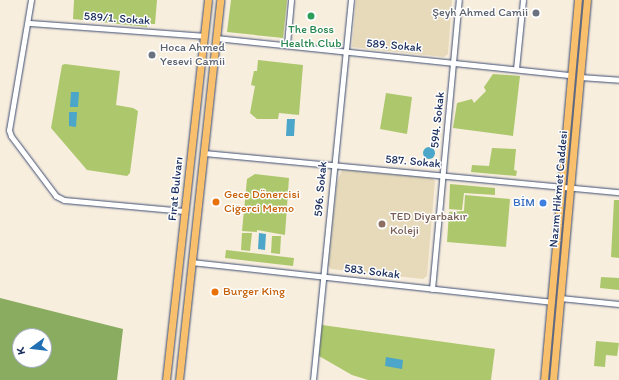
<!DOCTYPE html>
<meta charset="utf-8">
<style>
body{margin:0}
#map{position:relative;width:619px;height:380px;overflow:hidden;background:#f8eede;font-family:Itim,sans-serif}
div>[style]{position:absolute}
.built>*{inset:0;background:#e6daba}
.green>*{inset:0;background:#adc76d}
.forest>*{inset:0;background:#8aac60}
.water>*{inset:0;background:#4ba6c9}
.round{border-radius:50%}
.roads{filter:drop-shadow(0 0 1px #3c4c71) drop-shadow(0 0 1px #3c4c71)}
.minor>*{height:5px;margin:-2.5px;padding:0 2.5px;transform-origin:2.5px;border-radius:2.5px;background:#fff}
.major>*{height:7px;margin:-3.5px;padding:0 3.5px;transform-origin:3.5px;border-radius:3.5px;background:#f8bf6c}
.dots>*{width:11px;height:11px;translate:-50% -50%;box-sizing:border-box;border:2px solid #fff;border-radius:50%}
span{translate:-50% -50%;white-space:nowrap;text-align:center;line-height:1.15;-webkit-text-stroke:3px #fff;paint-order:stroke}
.worship-label{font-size:12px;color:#5b616d}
.right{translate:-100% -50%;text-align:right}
.left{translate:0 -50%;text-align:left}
.street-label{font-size:12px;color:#1b2f5e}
.leisure-label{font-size:12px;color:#27864d}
.food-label{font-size:12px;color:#c56008}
.shop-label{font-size:12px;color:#366cbe}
.education-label{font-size:12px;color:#785e54}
.north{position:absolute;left:12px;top:328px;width:40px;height:40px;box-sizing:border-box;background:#fff;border:1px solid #a4acbf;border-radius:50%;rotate:255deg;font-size:11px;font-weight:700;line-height:16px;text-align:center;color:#1b2f5e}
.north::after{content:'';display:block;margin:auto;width:14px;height:18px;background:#1f6fb2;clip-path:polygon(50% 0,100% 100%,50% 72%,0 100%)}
</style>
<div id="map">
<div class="built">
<i style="clip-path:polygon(356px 0,452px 0,448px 54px,444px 57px,352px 47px)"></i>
<i style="clip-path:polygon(342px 170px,432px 178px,435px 181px,427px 276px,423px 279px,331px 269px,328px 265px,337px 182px)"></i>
</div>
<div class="green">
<i style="clip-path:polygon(74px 0,157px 0,155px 24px,147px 24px,147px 27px,73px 19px)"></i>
<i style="clip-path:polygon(231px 0,287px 0,283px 38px,227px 32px)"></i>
<i style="clip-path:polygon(258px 60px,303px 65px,299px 115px,279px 113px,278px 119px,257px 119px,250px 113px,255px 86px,251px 85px,254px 71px,257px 71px)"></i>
<i style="clip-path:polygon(65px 64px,120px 71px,116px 105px,133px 108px,138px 111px,130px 173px,127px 176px,87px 170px,51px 128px,62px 65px)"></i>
<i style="clip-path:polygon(493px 74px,520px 76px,513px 136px,453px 128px,457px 103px,472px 99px,474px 103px,486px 91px,484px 87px)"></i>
<i style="clip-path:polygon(386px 93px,412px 97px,407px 134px,380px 129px)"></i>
<i style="clip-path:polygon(492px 148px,516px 149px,514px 170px,517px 171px,516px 176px,471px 172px,472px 165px,489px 166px)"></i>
<i style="clip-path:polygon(255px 174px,289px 178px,285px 235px,257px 230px,257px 232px,242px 231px,247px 179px)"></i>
<i style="clip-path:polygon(450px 184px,495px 188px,495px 195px,464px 193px,462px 210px,449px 209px)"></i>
<i style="clip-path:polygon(465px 195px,510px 199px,506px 247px,447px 242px,449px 212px,464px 211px)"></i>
<i style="clip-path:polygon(614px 200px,619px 200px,619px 258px,611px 257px)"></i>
<i style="clip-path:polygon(242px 233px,252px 233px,250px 251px,241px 250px)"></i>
<i style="clip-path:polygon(272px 236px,281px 236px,280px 254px,271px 253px)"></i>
<i style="clip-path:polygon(226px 250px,294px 258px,293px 266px,225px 258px)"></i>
<i style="clip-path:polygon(601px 277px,619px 278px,619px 290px,600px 288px)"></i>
<i style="clip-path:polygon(322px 325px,495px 349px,491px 380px,368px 380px,352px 375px,319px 356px)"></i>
<i style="clip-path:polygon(596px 341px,619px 343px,617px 356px,606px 355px,605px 367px,594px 366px)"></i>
</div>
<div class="forest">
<i style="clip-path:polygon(evenodd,0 298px,123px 329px,117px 380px,0 380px,0 298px,20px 336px,44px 336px,44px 360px,20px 360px,20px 336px)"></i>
</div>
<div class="water">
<i style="clip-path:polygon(71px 92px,79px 92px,78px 107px,70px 107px)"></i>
<i style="clip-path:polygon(69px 112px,77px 112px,76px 127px,69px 126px)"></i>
<i style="clip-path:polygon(287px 119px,295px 119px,294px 136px,286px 136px)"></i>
<i class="round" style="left:423px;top:147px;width:12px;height:12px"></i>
<i style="clip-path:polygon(259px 233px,266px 234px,265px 250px,258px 249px)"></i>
<i style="clip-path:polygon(386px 357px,403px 360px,402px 369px,385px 366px)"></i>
</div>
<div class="roads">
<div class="minor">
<i style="left:31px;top:0;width:132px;rotate:99.6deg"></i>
<i style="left:9px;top:130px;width:6px;rotate:72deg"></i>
<i style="left:11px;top:136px;width:75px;rotate:53.1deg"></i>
<i style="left:56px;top:196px;width:9px;rotate:27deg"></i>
<i style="left:64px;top:200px;width:121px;rotate:5.2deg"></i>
<i style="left:29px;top:23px;width:175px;rotate:4.2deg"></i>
<i style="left:216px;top:38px;width:357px;rotate:6deg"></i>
<i style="left:287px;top:44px;width:44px;rotate:-84.8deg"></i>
<i style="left:516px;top:69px;width:69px;rotate:-84.2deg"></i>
<i style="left:580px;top:77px;width:39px;rotate:4deg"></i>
<i style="left:204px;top:153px;width:417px;rotate:5.4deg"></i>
<i style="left:191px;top:262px;width:362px;rotate:6.3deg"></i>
<i style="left:432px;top:289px;width:290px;rotate:-84.7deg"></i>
<i style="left:560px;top:298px;width:59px;rotate:5.8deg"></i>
<i style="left:313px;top:380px;width:382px;rotate:-84.3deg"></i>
</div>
<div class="major">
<i style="left:166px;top:380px;width:382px;rotate:-83.7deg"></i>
<i style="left:179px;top:380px;width:382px;rotate:-83.8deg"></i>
<i style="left:544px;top:380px;width:382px;rotate:-84.9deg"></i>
<i style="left:553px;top:380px;width:382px;rotate:-84.9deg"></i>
</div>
</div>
<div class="dots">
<i style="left:536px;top:13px;background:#6b7280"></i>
<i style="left:311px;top:16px;background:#2e9e5b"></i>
<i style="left:152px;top:55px;background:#6b7280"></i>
<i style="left:216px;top:202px;background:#e8710a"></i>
<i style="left:543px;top:203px;background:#3f7fe0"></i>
<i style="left:382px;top:224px;background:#8d6e63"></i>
<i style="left:215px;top:292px;background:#e8710a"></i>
</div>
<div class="worship-label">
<span class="right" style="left:528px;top:13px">Şeyh Ahmed Camii</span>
<span class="left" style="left:160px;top:55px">Hoca Ahmed<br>Yesevi Camii</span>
</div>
<div class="street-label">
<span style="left:117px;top:19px;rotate:4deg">589/1. Sokak</span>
<span style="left:394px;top:46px;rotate:5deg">589. Sokak</span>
<span style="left:438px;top:120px;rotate:-84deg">594. Sokak</span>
<span style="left:413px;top:162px;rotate:5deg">587. Sokak</span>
<span style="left:176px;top:189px;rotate:-84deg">Fırat Bulvarı</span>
<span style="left:321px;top:189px;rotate:-85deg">596. Sokak</span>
<span style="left:559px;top:189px;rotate:-85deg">Nazım Hikmet Caddesi</span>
<span style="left:372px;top:272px;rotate:7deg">583. Sokak</span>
</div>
<div class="leisure-label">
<span style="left:311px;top:37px">The Boss<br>Health Club</span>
</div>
<div class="food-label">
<span class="left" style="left:224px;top:202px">Gece Dönercisi<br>Ciğerci Memo</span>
<span class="left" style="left:223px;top:292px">Burger King</span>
</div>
<div class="shop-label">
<span class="right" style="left:535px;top:203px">BİM</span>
</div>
<div class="education-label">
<span class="left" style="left:390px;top:224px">TED Diyarbakır<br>Koleji</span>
</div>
<div class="north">K</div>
</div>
